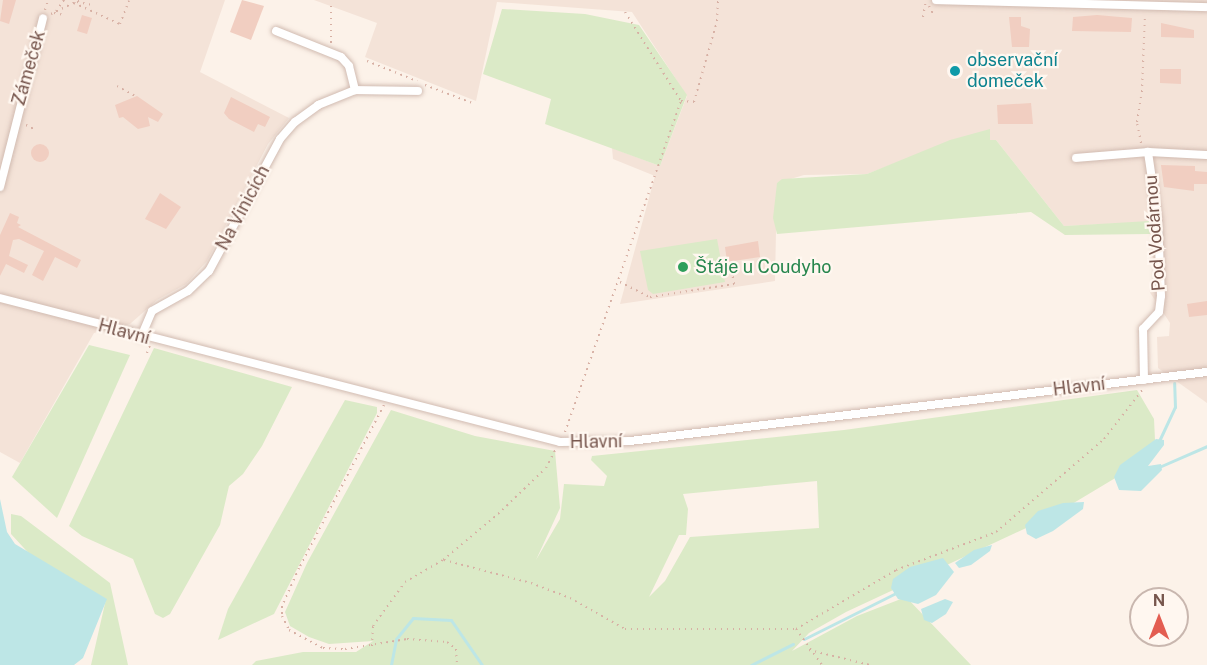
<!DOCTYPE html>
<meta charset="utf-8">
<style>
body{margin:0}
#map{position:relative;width:1207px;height:665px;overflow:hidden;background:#fcf2e9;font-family:"Public Sans",sans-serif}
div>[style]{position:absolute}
.residential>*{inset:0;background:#f4e3d8}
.green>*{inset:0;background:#dbeac7}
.water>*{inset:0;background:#bde6e6}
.stream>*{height:3px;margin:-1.5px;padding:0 1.5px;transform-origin:1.5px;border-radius:1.5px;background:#bde6e6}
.building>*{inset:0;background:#f1cec1}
.round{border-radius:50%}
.path>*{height:2px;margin-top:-1px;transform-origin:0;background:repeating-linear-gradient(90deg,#d7b0a4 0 1.5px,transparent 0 6px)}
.roads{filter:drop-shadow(0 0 2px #d1bbb1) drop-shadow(0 0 2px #d1bbb1)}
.minor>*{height:8px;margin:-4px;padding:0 4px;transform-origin:4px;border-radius:4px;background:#fff}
.dots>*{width:16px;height:16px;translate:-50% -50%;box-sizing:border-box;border:3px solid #fff7f0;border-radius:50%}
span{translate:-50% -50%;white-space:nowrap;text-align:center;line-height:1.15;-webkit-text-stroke:4.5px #fff7f0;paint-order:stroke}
.culture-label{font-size:18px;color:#0d838f}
.left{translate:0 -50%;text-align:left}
.street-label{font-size:18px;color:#77564d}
.leisure-label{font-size:18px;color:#27864d}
.north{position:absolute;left:1129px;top:587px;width:60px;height:60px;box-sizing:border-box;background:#fff7f0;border:2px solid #c9b7af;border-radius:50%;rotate:0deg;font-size:16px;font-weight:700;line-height:24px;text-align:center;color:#77564d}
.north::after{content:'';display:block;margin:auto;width:21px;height:27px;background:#e35d51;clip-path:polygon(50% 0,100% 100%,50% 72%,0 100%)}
</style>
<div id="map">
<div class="residential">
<i style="clip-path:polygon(0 0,225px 0,200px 72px,289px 118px,268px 144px,207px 261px,186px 284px,157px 300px,130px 324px,94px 333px,20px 463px,0 452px)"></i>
<i style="clip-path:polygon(314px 0,1207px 0,1207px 403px,1158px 368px,1157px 337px,1169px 336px,1170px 323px,1149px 291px,1155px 273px,1149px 222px,1064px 226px,996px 140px,919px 154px,867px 174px,804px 175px,777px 183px,775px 281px,620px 304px,655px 176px,613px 159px,612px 148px,660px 166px,687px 96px,632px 12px,497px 2px,476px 101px,365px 57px,377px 23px)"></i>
</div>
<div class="green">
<i style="clip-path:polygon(502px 9px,585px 14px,639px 25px,687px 95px,660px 166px,545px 124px,551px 99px,483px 74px)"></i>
<i style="clip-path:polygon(990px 129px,990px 140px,996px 140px,1064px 226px,1149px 221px,1150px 234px,1065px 235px,1031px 212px,777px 234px,773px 218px,777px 183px,782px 179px,867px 174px,950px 140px)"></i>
<i style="clip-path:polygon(717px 239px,725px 282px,653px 294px,648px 290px,640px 251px)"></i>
<i style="clip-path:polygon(89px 345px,130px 355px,57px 518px,12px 477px)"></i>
<i style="clip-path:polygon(154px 348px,292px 387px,262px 446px,243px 474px,229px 486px,220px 525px,170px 614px,163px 618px,155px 614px,133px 559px,82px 536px,69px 526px)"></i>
<i style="clip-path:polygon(evenodd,1137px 390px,1154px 419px,1155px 440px,1137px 465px,1052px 516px,846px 612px,809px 633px,792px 651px,857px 616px,906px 597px,971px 665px,252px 665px,256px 661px,303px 652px,356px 652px,373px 641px,329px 644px,309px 637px,290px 626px,285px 612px,307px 563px,391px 410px,475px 436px,555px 451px,560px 508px,536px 560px,560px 519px,564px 484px,604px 486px,607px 476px,591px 460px,592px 456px,844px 430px,1137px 390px,817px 481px,819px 528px,690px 537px,665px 581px,649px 597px,679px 535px,686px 535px,688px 509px,683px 494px,817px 481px)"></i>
<i style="clip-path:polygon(345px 400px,377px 407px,377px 413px,274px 614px,218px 640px,228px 609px)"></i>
<i style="clip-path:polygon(11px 514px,21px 516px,110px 583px,128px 665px,91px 665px,106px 599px,35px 560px,11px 534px)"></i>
</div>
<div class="water">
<i style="clip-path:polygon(1156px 439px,1164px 440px,1164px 445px,1148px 466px,1161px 464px,1162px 470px,1141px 491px,1119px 490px,1114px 477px,1120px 465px)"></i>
<i style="clip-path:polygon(0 499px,7px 532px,15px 544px,107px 599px,83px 658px,74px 665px,0 665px)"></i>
<i style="clip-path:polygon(1084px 502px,1083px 509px,1053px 531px,1036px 539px,1027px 534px,1025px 525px,1038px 511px,1063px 503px)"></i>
<i style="clip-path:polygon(992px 545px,990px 551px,971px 565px,959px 568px,955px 563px,974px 550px)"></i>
<i style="clip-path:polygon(943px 558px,954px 572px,936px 595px,918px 604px,898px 599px,891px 588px,893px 579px,910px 567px)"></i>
<i style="clip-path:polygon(945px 599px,953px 602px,946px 614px,932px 623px,924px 620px,921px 609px)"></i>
</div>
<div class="stream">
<i style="left:1159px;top:441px;width:38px;rotate:-65deg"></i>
<i style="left:1175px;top:407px;width:24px;rotate:-92deg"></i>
<i style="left:1159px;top:467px;width:52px;rotate:-23.6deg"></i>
<i style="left:804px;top:639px;width:105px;rotate:-26.6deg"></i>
<i style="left:391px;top:665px;width:26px;rotate:-79deg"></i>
<i style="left:396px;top:639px;width:27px;rotate:-51deg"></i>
<i style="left:413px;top:618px;width:38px;rotate:3deg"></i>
<i style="left:451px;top:620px;width:55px;rotate:55.4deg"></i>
<i style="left:751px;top:665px;width:47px;rotate:-26.6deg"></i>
</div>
<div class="building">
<i style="clip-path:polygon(3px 0,16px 0,9px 24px,0 21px)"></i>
<i style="clip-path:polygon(242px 0,264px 6px,251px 40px,230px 32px)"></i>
<i style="clip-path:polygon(82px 15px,92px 18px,87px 34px,77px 31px)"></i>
<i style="clip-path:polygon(1097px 15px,1132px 18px,1131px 32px,1072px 31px,1073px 17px)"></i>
<i style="clip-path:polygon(1009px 17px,1021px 17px,1021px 26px,1030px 29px,1029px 47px,1012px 47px)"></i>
<i style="clip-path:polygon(1161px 23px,1194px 30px,1194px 38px,1161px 37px)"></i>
<i style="clip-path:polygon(1160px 69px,1181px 69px,1181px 84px,1160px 83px)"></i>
<i style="clip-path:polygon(137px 96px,163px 114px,158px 122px,148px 117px,150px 126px,138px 129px,123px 117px,119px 118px,115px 105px)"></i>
<i style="clip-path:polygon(231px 97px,270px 117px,265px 127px,258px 124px,254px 132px,229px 119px,224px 113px)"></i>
<i style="clip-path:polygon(1031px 103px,1033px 124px,998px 124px,997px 105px)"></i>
<i class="round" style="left:31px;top:144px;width:18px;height:18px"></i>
<i style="clip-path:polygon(1161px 165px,1195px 166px,1195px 171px,1207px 172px,1207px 184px,1194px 184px,1194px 191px,1164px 187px)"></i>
<i style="clip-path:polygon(160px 193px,181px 207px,166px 229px,145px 219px)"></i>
<i style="clip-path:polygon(10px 213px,19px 217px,17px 223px,21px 225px,18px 227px,81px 260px,77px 268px,55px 257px,43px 281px,32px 275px,44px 251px,19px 239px,13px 240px,9px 256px,28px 265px,24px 273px,6px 264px,0 276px,0 235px)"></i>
<i style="clip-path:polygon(758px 241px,760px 257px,727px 262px,725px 247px)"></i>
<i style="clip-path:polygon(1207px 301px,1207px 315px,1189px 317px,1187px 304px)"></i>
</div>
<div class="path">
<i style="left:77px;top:2px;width:16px;rotate:11deg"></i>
<i style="left:74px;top:3px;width:53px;rotate:24.6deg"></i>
<i style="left:929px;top:6px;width:9px;rotate:63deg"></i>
<i style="left:45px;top:10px;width:10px;rotate:-73deg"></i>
<i style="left:56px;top:11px;width:14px;rotate:-54deg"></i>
<i style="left:625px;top:12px;width:105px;rotate:57.8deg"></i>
<i style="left:54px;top:13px;width:10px;rotate:11deg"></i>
<i style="left:51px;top:14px;width:32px;rotate:-26deg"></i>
<i style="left:923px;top:17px;width:17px;rotate:-80deg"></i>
<i style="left:120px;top:24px;width:25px;rotate:-69deg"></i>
<i style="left:331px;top:43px;width:37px;rotate:-90deg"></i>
<i style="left:367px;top:61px;width:54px;rotate:21.8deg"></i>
<i style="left:425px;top:85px;width:53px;rotate:20.8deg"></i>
<i style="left:117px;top:86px;width:21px;rotate:29deg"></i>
<i style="left:26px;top:125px;width:11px;rotate:27deg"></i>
<i style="left:1141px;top:143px;width:21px;rotate:-101deg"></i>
<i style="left:1137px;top:122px;width:30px;rotate:-81deg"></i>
<i style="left:1142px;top:92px;width:77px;rotate:-87.8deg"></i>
<i style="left:620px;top:282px;width:34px;rotate:27deg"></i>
<i style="left:650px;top:297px;width:85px;rotate:-8.8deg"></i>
<i style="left:734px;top:284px;width:17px;rotate:-100deg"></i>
<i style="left:147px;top:353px;width:9px;rotate:-69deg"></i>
<i style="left:384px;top:405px;width:184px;rotate:117.5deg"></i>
<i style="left:299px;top:568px;width:42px;rotate:114.1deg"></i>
<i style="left:282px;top:606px;width:10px;rotate:90deg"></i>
<i style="left:282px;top:616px;width:16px;rotate:63deg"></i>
<i style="left:289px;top:630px;width:38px;rotate:28deg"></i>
<i style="left:323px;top:648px;width:22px;rotate:3deg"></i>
<i style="left:345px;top:649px;width:63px;rotate:-9.2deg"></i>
<i style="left:407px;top:639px;width:40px;rotate:4.3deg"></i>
<i style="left:447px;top:642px;width:11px;rotate:38deg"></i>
<i style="left:456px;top:649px;width:16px;rotate:86deg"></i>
<i style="left:565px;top:432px;width:351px;rotate:-70.7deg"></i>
<i style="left:681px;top:101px;width:13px;rotate:4deg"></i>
<i style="left:694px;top:102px;width:84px;rotate:-74.1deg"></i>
<i style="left:717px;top:21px;width:21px;rotate:-87deg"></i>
<i style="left:444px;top:560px;width:90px;rotate:14.8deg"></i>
<i style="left:531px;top:583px;width:42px;rotate:21deg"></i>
<i style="left:570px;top:598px;width:63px;rotate:29.4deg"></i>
<i style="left:625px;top:629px;width:171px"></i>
<i style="left:796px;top:629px;width:44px;rotate:54.2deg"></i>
<i style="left:796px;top:629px;width:116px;rotate:-30.5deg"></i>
<i style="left:896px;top:570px;width:107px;rotate:-20.8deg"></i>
<i style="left:996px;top:532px;width:143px;rotate:-40.7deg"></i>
<i style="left:1104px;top:439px;width:63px;rotate:-52deg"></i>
<i style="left:372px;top:646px;width:20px;rotate:-87deg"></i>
<i style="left:373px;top:626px;width:54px;rotate:-54deg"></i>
<i style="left:405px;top:582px;width:44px;rotate:-30.1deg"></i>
<i style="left:443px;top:560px;width:72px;rotate:-39.9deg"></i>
<i style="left:498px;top:514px;width:66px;rotate:-43.8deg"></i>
<i style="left:546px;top:468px;width:20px;rotate:-63deg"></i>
<i style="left:809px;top:650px;width:63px;rotate:13.8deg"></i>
</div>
<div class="roads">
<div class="minor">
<i style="left:936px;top:0;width:271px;rotate:1.5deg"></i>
<i style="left:276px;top:31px;width:70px;rotate:21.8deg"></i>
<i style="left:341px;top:57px;width:12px;rotate:48deg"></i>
<i style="left:349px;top:66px;width:25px;rotate:76deg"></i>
<i style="left:1076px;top:158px;width:72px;rotate:-4.8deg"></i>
<i style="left:0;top:187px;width:174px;rotate:-75.7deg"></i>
<i style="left:0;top:298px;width:578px;rotate:14.42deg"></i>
<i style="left:560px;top:442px;width:70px;rotate:-0.8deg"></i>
<i style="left:630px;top:441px;width:581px;rotate:-6.82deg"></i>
<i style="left:141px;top:337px;width:28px;rotate:-67deg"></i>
<i style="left:152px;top:311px;width:41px;rotate:-29.1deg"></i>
<i style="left:188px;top:291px;width:29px;rotate:-44deg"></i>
<i style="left:209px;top:271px;width:150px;rotate:-61.7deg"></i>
<i style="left:280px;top:139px;width:23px;rotate:-49deg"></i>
<i style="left:295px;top:122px;width:29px;rotate:-36deg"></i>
<i style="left:318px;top:105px;width:40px;rotate:-22deg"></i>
<i style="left:355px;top:90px;width:63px;rotate:0.9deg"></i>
<i style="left:1144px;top:380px;width:51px;rotate:-91.1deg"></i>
<i style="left:1143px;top:329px;width:23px;rotate:-47deg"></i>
<i style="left:1159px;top:312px;width:16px;rotate:-83deg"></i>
<i style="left:1161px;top:296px;width:76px;rotate:-92.3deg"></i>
<i style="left:1158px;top:220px;width:69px;rotate:-98.4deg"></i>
<i style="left:1148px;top:152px;width:59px;rotate:2.9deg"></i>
</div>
</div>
<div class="dots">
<i style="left:955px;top:71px;background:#0f9aa8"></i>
<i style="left:683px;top:267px;background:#2e9e5b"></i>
</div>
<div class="culture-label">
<span class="left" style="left:967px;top:71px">observační<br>domeček</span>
</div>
<div class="street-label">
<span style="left:29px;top:68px;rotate:-74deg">Zámeček</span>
<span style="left:243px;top:208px;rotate:-62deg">Na Vinicích</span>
<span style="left:1155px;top:233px;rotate:-94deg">Pod Vodárnou</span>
<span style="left:124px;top:332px;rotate:15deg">Hlavní</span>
<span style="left:1079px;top:387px;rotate:-7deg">Hlavní</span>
<span style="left:596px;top:442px;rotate:-1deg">Hlavní</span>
</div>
<div class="leisure-label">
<span class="left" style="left:695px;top:267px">Štáje u Coudyho</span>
</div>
<div class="north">N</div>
</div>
